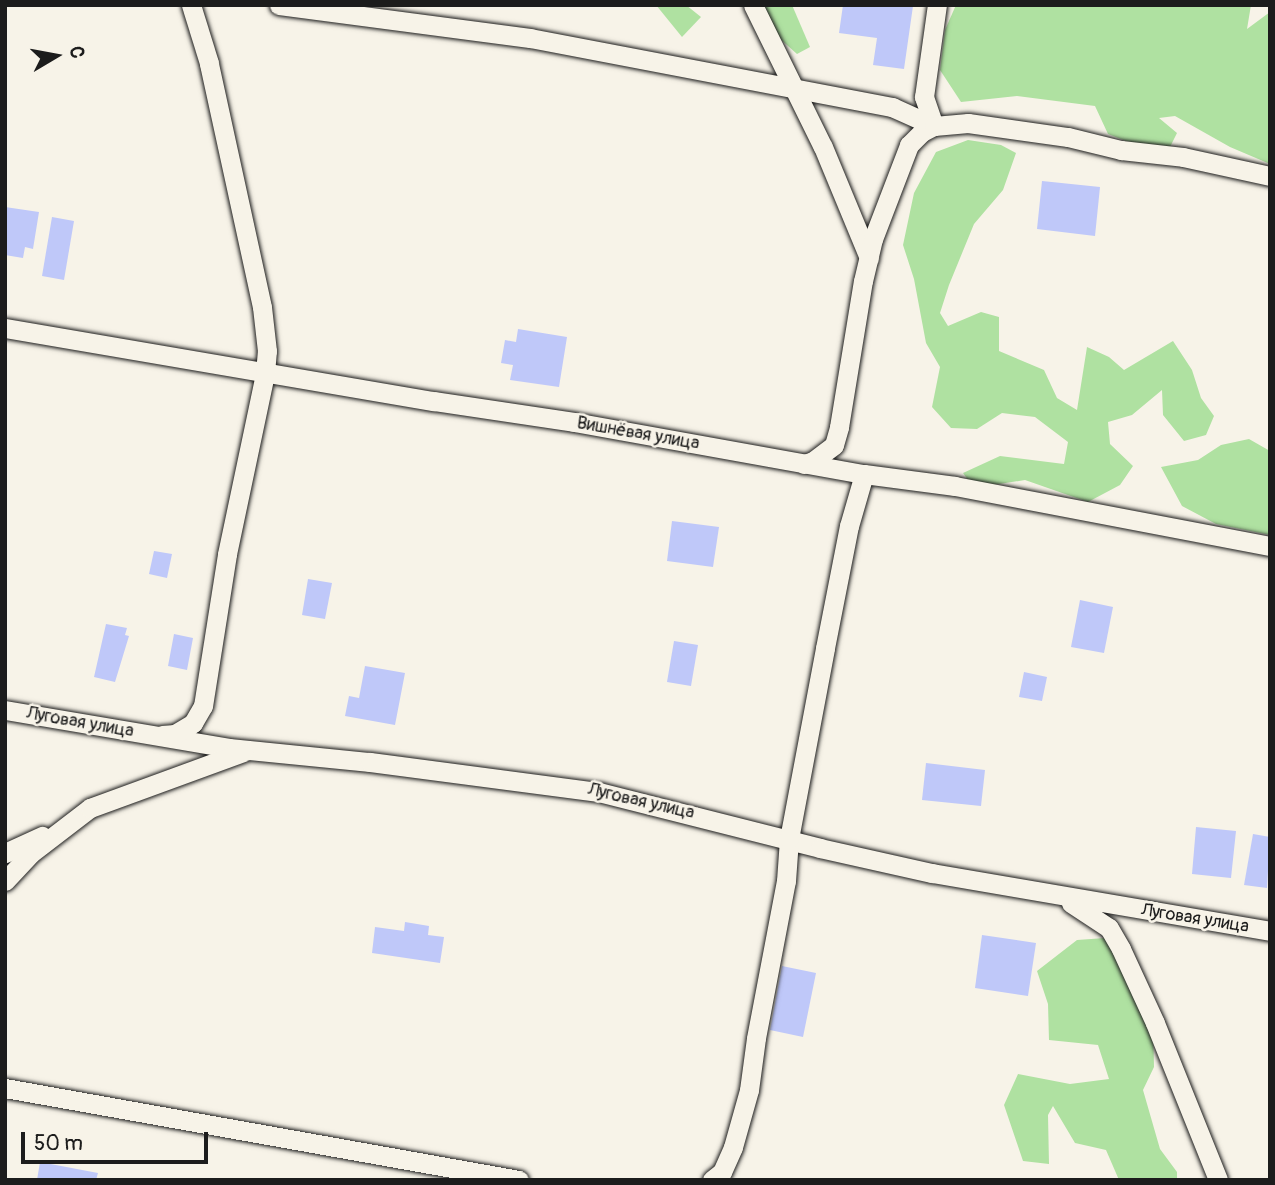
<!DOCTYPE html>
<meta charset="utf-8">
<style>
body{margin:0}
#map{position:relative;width:1275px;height:1185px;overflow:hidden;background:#f7f3e8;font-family:Pangolin,sans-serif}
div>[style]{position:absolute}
.green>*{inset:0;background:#afe1a1}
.building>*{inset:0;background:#bfc8f9}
.roads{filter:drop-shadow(0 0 2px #1c1c1c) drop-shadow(0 0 2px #1c1c1c)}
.street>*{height:19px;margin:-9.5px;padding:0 9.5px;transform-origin:9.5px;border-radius:9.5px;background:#f7f3e8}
span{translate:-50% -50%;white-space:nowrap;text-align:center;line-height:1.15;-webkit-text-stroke:5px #f7f3e8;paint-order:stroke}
.street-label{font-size:18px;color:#1c1c1c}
.frame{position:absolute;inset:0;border:7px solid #1c1c1c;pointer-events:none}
.north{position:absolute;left:21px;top:21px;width:70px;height:70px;-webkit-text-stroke:5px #f7f3e8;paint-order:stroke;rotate:80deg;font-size:19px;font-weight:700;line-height:28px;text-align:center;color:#1c1c1c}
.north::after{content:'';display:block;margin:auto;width:24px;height:32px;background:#1c1c1c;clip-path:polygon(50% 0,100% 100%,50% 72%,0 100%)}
.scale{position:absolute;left:21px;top:1132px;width:187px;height:32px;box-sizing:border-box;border:4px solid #1c1c1c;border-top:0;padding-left:9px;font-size:21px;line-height:24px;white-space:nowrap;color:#1c1c1c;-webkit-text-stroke:5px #f7f3e8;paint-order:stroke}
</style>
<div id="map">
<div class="green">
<i style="clip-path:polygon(656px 5px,686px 5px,701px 17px,682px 37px)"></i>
<i style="clip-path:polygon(764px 5px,792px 5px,810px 47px,797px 54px,778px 37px)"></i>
<i style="clip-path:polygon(956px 5px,1251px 5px,1247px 29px,1270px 12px,1270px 164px,1230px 147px,1175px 116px,1159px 118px,1177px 133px,1169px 149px,1131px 143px,1108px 134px,1095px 106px,1017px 96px,961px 102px,940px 70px,945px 30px)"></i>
<i style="clip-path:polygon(968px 140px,1001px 145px,1016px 153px,1003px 190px,974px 224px,949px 285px,940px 313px,948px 326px,981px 312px,999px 317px,999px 351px,1044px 370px,1057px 398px,1077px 410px,1087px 347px,1109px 357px,1124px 370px,1173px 341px,1192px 370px,1201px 398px,1214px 416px,1206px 435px,1184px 441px,1163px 415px,1162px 390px,1132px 415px,1108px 422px,1110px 444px,1133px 466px,1120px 485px,1088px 502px,1025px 480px,974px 488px,963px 473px,1000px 456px,1064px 464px,1068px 442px,1035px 417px,1002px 413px,977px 429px,951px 428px,932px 407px,940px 367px,926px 343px,914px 279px,903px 245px,914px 193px,936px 152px)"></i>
<i style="clip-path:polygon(1249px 439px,1270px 451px,1270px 535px,1216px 524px,1182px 506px,1161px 467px,1198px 460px,1221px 445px)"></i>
<i style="clip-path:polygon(1119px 937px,1153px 1026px,1154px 1067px,1143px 1090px,1160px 1149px,1177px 1172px,1177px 1180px,1119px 1180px,1106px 1150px,1075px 1143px,1053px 1106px,1048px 1115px,1049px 1164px,1023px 1161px,1004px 1105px,1018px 1074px,1070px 1084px,1109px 1079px,1098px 1045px,1049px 1040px,1048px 1004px,1037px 971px,1077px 940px)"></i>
</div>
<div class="building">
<i style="clip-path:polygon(843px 5px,913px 6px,904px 69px,873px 65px,877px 38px,839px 33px)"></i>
<i style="clip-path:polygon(1042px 181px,1100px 187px,1095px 236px,1037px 229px)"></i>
<i style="clip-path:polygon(5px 207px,39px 212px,33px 249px,25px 247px,23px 258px,5px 255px)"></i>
<i style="clip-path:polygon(52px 217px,74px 221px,64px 280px,42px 276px)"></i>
<i style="clip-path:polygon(518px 329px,567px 337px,559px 387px,510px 380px,513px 365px,501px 363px,505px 340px,516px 342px)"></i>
<i style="clip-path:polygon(672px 521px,719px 527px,713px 567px,667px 561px)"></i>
<i style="clip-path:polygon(154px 551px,172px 554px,167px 578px,149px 574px)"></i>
<i style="clip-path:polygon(308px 579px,332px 583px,325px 619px,302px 615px)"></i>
<i style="clip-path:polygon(1080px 600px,1113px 607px,1104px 653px,1071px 647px)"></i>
<i style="clip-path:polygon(106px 624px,127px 628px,125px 635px,129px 636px,115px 682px,94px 677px)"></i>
<i style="clip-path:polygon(174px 634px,193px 638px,187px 670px,168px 666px)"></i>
<i style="clip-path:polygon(674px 641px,698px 645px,691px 686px,667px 682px)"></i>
<i style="clip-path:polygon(365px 666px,405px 673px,395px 725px,345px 716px,349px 696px,359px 698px)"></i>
<i style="clip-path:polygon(1024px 672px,1047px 677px,1042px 701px,1019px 697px)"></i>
<i style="clip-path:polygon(926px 763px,985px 770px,981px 806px,922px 800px)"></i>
<i style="clip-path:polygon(1196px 827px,1236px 831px,1231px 878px,1192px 874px)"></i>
<i style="clip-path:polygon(1253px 834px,1270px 837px,1267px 888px,1244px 885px)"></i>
<i style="clip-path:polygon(405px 922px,429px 926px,428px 935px,444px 937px,440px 963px,372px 953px,375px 927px,404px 931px)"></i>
<i style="clip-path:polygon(982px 935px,1036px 943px,1028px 996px,975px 988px)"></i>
<i style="clip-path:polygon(782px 966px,816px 973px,803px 1037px,770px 1030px)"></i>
<i style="clip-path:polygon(40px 1162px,98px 1173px,96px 1180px,37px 1180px)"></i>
</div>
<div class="roads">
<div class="street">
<i style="left:279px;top:5px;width:253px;rotate:7.5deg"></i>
<i style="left:530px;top:38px;width:369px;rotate:10.8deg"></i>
<i style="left:892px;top:107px;width:46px;rotate:24.3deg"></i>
<i style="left:753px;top:5px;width:158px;rotate:63.8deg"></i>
<i style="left:823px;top:147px;width:120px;rotate:67.5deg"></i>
<i style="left:934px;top:126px;width:31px;rotate:-109deg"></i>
<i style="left:924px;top:97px;width:93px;rotate:-82deg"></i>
<i style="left:5px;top:328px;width:435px;rotate:9.7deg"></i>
<i style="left:434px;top:401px;width:142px;rotate:8.5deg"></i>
<i style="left:574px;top:422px;width:295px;rotate:10.2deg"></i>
<i style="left:864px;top:474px;width:92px;rotate:7.5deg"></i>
<i style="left:955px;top:486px;width:321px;rotate:10.8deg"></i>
<i style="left:804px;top:464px;width:9px;rotate:-18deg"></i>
<i style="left:813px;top:461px;width:26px;rotate:-37deg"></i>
<i style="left:834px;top:445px;width:19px;rotate:-74deg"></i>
<i style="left:839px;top:427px;width:148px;rotate:-80.7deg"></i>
<i style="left:863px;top:281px;width:43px;rotate:-76.6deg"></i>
<i style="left:873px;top:239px;width:101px;rotate:-69deg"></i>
<i style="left:909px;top:145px;width:18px;rotate:-45deg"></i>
<i style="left:922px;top:132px;width:13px;rotate:-27deg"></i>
<i style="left:934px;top:126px;width:34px;rotate:-5deg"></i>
<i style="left:968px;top:123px;width:101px;rotate:8deg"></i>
<i style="left:1068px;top:137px;width:55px;rotate:13.8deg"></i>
<i style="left:1121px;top:150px;width:62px;rotate:6.4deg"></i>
<i style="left:1183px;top:157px;width:89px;rotate:12.3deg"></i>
<i style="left:5px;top:710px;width:227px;rotate:9.6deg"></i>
<i style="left:229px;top:748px;width:142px;rotate:5.7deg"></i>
<i style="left:370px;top:762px;width:231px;rotate:7.5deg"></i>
<i style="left:599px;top:792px;width:228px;rotate:14.2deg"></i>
<i style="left:820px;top:848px;width:115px;rotate:12.6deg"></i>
<i style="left:932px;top:873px;width:343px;rotate:9.7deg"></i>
<i style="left:162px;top:735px;width:13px;rotate:-4deg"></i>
<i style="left:175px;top:734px;width:21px;rotate:-31deg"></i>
<i style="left:193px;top:723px;width:20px;rotate:-60deg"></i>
<i style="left:203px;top:706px;width:154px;rotate:-81deg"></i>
<i style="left:227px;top:554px;width:185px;rotate:-78.1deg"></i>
<i style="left:265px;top:373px;width:22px;rotate:-85deg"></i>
<i style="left:267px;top:351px;width:44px;rotate:-96.5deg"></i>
<i style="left:262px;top:307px;width:250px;rotate:-102.3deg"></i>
<i style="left:209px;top:63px;width:61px;rotate:-107.2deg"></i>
<i style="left:5px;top:853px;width:41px;rotate:-24.7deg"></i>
<i style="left:5px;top:881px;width:37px;rotate:-47deg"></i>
<i style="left:30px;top:854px;width:76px;rotate:-37.5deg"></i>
<i style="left:90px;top:808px;width:163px;rotate:-20.1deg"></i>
<i style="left:1071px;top:903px;width:45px;rotate:33.3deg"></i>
<i style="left:1109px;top:928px;width:24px;rotate:60deg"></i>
<i style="left:1121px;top:949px;width:81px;rotate:65.3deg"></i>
<i style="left:1155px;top:1023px;width:169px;rotate:68.1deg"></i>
<i style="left:5px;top:1088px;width:522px;rotate:10.15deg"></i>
<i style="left:712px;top:1180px;width:13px;rotate:-39deg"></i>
<i style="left:722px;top:1172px;width:27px;rotate:-66deg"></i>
<i style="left:733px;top:1147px;width:59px;rotate:-74.3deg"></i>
<i style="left:749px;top:1090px;width:52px;rotate:-82.3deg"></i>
<i style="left:756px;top:1038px;width:160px;rotate:-79.2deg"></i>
<i style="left:786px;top:881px;width:42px;rotate:-85.9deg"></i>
<i style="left:789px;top:839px;width:194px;rotate:-79.3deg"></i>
<i style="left:825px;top:648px;width:124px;rotate:-78.9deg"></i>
<i style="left:849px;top:526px;width:54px;rotate:-73.9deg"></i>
</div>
</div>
<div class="street-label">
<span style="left:638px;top:434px;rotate:10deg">Вишнёвая улица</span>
<span style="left:80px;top:723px;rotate:10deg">Луговая улица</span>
<span style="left:641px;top:802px;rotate:13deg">Луговая улица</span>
<span style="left:1195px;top:919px;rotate:9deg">Луговая улица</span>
</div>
<div class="frame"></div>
<div class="north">С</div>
<div class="scale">50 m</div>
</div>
